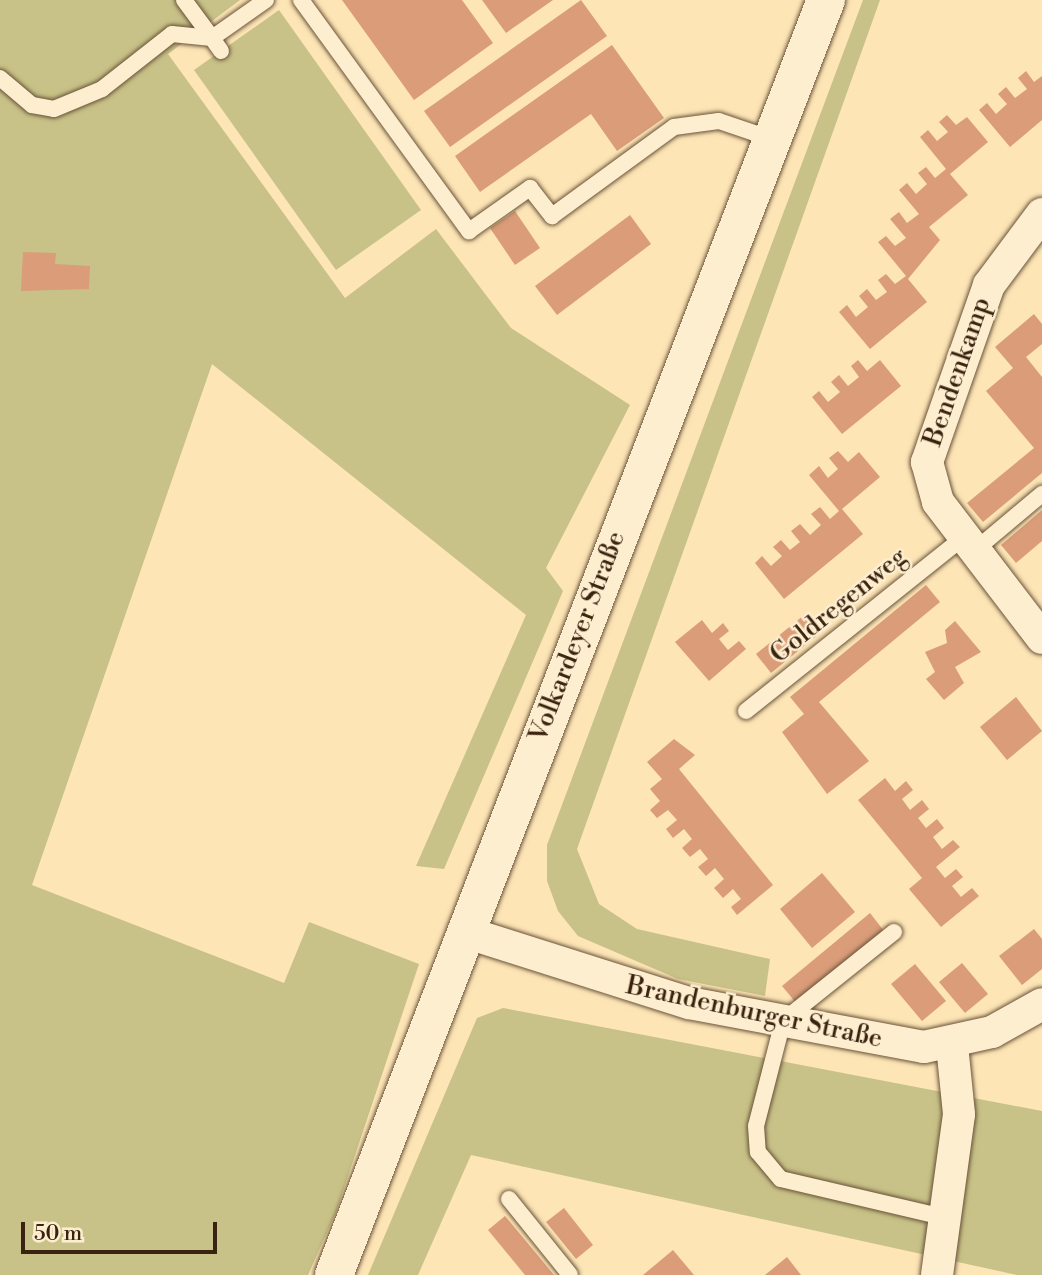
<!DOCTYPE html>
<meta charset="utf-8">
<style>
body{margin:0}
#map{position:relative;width:1042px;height:1275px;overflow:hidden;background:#fde5b6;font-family:"Libre Bodoni",serif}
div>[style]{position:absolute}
.green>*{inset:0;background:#c8c288}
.building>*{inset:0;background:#da9c79}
.roads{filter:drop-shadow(0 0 2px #6a5339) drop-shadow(0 0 2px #6a5339)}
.service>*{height:16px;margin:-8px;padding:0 8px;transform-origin:8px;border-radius:8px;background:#feeed0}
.minor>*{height:32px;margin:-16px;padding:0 16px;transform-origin:16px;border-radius:16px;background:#feeed0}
.secondary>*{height:38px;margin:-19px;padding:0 19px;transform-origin:19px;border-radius:19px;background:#feeed0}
span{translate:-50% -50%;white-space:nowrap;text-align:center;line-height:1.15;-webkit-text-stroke:5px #feeed0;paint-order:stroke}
.street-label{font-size:26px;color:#39220f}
.scale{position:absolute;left:21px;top:1222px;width:196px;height:32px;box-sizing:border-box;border:4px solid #39220f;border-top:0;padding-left:9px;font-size:21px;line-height:24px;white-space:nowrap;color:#39220f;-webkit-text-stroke:5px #feeed0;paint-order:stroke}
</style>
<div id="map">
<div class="green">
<i style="clip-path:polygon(0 0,240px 0,168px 54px,345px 298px,436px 229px,511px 328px,630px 405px,546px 568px,563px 591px,444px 869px,416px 866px,526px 615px,212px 364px,32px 885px,284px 983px,309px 922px,419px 964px,336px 1212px,308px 1275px,0 1275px)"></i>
<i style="clip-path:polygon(863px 0,880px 0,577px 849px,599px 904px,637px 929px,770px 959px,765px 996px,678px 979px,578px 936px,558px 911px,547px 881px,547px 845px)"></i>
<i style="clip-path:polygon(279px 10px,421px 210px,336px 270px,194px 70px)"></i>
<i style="clip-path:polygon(503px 1008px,1042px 1111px,1042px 1275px,1017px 1275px,471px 1155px,418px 1275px,368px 1275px,477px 1018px)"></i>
</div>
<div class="building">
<i style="clip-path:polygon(342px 0,462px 0,493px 43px,414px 100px)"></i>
<i style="clip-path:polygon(482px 0,553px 0,506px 33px)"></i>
<i style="clip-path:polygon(581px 0,607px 36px,450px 147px,424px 111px)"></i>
<i style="clip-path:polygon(612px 45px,664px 118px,617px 151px,591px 114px,480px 192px,455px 156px)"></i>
<i style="clip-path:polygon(1026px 71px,1034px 82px,1042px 76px,1042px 120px,1010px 147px,979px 110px,987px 103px,996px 114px,1007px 104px,998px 94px,1006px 87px,1015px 98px,1027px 89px,1018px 78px)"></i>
<i style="clip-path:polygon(947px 115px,956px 125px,967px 117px,988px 142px,950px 174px,968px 195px,929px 227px,940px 240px,908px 279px,927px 302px,870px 349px,839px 312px,847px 305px,856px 317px,868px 307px,859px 296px,867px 289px,876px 300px,887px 292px,878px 280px,886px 274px,895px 284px,906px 276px,878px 242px,886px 236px,895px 246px,906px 238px,890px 219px,899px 212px,907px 223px,919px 214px,899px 190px,907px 183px,916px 194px,927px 184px,918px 173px,926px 167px,935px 178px,946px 169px,920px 137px,928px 130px,937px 141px,948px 132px,939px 122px)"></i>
<i style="clip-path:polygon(515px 211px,540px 248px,515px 265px,490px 228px)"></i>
<i style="clip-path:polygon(630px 215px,651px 244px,557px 315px,535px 286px)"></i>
<i style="clip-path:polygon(23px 252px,56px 253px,55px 264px,90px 266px,89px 289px,21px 291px)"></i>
<i style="clip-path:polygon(1034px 314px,1042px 324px,1042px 344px,1026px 357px,1042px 377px,1042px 473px,983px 522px,967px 503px,1034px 448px,986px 391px,1013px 368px,995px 347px)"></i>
<i style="clip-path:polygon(858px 360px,867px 371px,880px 360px,901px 386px,842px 434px,812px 397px,819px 391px,828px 402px,840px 392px,831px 382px,839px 375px,848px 386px,859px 377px,851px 366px)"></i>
<i style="clip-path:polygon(838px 451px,848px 462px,859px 452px,880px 477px,842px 509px,863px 534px,784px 599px,755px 563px,762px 556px,771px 566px,782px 556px,773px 547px,781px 540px,790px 550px,800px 542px,791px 531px,800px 524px,810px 535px,821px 525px,811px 514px,820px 507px,830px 519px,839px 511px,809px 475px,819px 466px,828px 478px,838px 469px,829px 458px)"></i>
<i style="clip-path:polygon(1042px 510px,1042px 541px,1016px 563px,1001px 545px)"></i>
<i style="clip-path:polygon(926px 585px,940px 602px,819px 702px,869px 761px,827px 794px,782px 732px,804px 714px,790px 697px)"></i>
<i style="clip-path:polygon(804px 615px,819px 634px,771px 673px,756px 654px)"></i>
<i style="clip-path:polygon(702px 620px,712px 633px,723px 623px,729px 631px,719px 639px,728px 650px,739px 641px,746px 649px,709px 681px,675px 642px)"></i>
<i style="clip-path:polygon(955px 621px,981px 652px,955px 667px,964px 683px,944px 700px,926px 679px,935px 672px,925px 652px,947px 643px,945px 630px)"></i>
<i style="clip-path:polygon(1016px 697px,1042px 731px,1007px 760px,980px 727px)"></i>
<i style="clip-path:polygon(674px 739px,695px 755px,679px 769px,773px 885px,737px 915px,731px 907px,741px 899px,733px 889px,723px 898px,714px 888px,724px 879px,715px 868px,706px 876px,698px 867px,708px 859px,700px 849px,690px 857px,682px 848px,692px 839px,684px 829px,673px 838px,666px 829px,677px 820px,668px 810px,657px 818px,650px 810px,660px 801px,650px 789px,662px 779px,647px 762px)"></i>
<i style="clip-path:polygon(885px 778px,895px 791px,906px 781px,913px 790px,902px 799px,910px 810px,922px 800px,929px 809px,918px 818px,926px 828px,937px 819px,944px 828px,933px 837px,942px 849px,953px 840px,960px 847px,936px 867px,945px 878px,956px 869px,963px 877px,952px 886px,961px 897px,972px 888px,979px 896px,941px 927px,909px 889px,922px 878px,858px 800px)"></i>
<i style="clip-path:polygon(822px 873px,855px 912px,812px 948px,780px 909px)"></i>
<i style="clip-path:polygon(870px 913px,884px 931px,797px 1004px,782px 986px)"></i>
<i style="clip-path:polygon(1034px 929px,1042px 939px,1042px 969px,1022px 985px,999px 956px)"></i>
<i style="clip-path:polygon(962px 963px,988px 994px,965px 1013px,939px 982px)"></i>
<i style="clip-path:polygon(915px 964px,946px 1001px,922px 1021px,891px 984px)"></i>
<i style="clip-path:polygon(564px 1208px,593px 1245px,576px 1259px,546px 1222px)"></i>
<i style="clip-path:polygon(505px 1216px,554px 1275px,525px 1275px,488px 1230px)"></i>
<i style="clip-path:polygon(673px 1250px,694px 1275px,643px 1275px)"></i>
<i style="clip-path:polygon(787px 1257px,801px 1275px,765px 1275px)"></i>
</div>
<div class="roads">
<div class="service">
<i style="left:184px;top:0;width:47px;rotate:53.6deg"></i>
<i style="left:301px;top:0;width:286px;rotate:54deg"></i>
<i style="left:469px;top:231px;width:75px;rotate:-35.2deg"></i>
<i style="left:530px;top:188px;width:36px;rotate:52deg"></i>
<i style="left:552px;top:216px;width:151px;rotate:-36.1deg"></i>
<i style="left:674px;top:127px;width:45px;rotate:-7.6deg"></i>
<i style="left:719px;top:121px;width:56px;rotate:18.8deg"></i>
<i style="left:221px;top:51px;width:16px;rotate:-125deg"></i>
<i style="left:212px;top:38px;width:66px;rotate:-35.1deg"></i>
<i style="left:0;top:78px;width:42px;rotate:40.2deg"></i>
<i style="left:32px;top:105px;width:22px;rotate:10deg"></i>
<i style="left:54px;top:109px;width:52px;rotate:-22.6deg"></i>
<i style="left:102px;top:89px;width:89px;rotate:-38.2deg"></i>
<i style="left:172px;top:34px;width:40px;rotate:5.7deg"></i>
<i style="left:974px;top:551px;width:89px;rotate:-40deg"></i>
<i style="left:746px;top:711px;width:278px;rotate:-38.6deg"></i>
<i style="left:894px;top:932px;width:142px;rotate:141.3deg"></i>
<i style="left:783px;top:1021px;width:108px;rotate:104.4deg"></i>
<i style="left:756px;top:1126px;width:26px;rotate:86deg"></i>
<i style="left:758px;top:1152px;width:35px;rotate:50deg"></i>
<i style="left:781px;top:1179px;width:171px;rotate:13.2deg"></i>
<i style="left:509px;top:1199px;width:97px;rotate:51.2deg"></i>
</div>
<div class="minor">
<i style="left:1042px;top:214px;width:89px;rotate:126.7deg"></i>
<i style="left:989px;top:285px;width:188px;rotate:109.3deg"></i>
<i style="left:927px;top:462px;width:41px;rotate:74.6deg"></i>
<i style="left:938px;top:502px;width:171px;rotate:52.6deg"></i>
<i style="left:465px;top:932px;width:235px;rotate:17.6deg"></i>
<i style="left:689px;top:1003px;width:239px;rotate:10.6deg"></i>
<i style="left:924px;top:1047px;width:70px;rotate:-12.4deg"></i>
<i style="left:992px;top:1032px;width:57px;rotate:-29.2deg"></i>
<i style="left:937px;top:1275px;width:162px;rotate:-82.2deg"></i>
<i style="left:959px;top:1114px;width:69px;rotate:-95.8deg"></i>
</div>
<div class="secondary">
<i style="left:334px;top:1275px;width:1367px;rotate:-68.9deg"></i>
</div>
</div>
<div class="street-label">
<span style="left:958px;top:372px;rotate:-71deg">Bendenkamp</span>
<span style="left:839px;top:606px;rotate:-39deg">Goldregenweg</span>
<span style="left:578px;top:637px;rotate:-69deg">Volkardeyer Straße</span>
<span style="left:754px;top:1013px;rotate:12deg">Brandenburger Straße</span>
</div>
<div class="scale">50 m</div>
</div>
